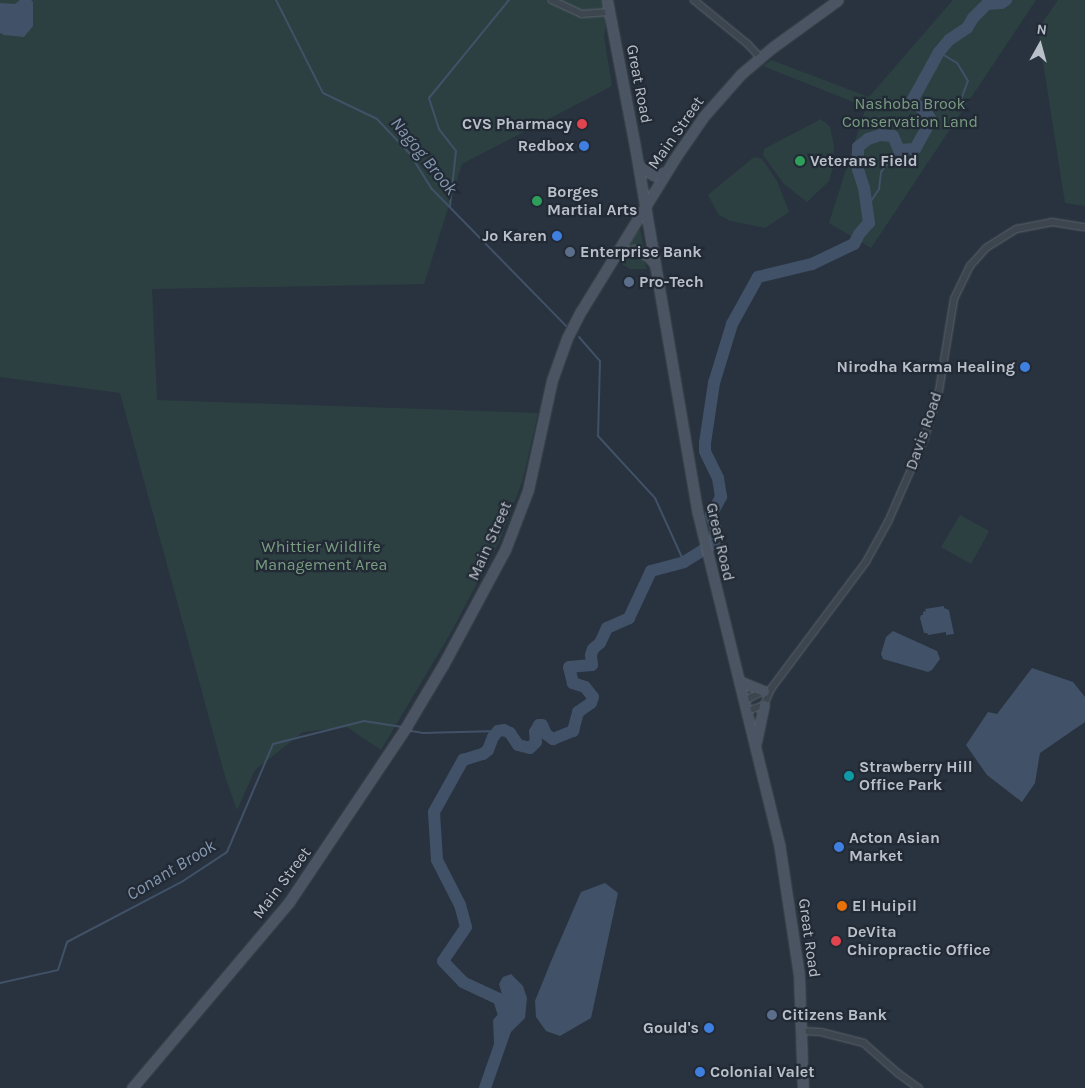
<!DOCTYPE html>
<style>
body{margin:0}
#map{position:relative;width:1085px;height:1088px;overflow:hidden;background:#29333f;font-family:Karla,sans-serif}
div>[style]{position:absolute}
.green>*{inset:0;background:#2c4041}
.water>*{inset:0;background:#415167}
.stream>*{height:2px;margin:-1px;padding:0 1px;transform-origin:1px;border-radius:1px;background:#415167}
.river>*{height:12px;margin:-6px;padding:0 6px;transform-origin:6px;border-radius:6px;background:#415167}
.roads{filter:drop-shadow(0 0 1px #5b636d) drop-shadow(0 0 1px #5b636d)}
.street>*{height:5.5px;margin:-2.75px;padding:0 2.75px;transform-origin:2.75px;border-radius:2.75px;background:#3d454f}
.secondary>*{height:9px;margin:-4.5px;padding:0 4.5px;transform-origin:4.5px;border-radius:4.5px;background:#4b5462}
.dots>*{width:14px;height:14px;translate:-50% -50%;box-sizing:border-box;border:2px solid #222a35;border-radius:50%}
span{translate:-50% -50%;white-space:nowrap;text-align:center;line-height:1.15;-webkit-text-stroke:4.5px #222a35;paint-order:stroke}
.street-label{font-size:16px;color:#bac0ca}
.park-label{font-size:16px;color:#7a9d82}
.poi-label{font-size:16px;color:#bac0ca;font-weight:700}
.right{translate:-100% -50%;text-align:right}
.left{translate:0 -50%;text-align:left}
.water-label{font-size:18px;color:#8497ae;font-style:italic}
.north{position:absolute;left:1015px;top:20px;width:50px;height:50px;-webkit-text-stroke:4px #222a35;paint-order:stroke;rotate:7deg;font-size:14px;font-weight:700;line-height:20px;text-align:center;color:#bac0ca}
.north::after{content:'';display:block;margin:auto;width:18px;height:22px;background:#bac0ca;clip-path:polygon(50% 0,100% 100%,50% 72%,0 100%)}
</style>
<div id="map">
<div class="green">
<i style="clip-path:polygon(0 0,609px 0,604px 37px,612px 86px,462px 164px,424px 284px,152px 289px,157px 400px,538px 413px,523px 479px,500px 540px,450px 634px,381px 750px,347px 727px,303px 732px,255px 770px,237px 810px,225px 776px,120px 393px,0 377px)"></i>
<i style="clip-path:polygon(953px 0,1036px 0,871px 248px,829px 223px,866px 107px,763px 66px,771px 60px,869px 97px)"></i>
<i style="clip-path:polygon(1058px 0,1085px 0,1085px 206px,1065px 203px,1038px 29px)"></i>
<i style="clip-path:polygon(821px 119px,830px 127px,834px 146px,833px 167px,829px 181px,807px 202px,784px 184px,763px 155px,764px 149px)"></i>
<i style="clip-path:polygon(754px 157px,762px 159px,777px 181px,789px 212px,765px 228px,731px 221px,719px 215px,708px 195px)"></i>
<i style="clip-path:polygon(640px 228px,644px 250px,639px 247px,627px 247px)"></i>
<i style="clip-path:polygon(637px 254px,643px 258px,647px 269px,630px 269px,619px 262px,625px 255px)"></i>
<i style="clip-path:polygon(960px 515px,989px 531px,971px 564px,941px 547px)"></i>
</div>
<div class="water">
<i style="clip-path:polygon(20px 0,31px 0,33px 2px,33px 26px,24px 37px,4px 35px,0 33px,0 3px,15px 4px)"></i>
<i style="clip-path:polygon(944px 606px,944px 608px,949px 610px,954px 634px,946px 635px,946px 632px,928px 635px,927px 633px,924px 633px,920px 618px,921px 615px,923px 615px,923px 612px,926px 611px,925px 609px)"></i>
<i style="clip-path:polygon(893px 631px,937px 651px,940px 659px,932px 670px,928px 672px,883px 659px,881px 654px,886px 637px)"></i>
<i style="clip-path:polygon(1032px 668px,1073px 682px,1085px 697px,1085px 722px,1040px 753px,1035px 783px,1022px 802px,987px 775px,966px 745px,988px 712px,997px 714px)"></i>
<i style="clip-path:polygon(605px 883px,618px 893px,591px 1018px,560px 1036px,546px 1031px,536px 1017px,535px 1001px,552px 959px,581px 892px)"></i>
<i style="clip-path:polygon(511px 974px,523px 986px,527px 998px,525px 1018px,499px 1044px,494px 1044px,493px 1020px,499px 1013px,503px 998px,499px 984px,503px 977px)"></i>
</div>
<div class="stream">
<i style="left:276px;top:0;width:104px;rotate:63.2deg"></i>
<i style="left:323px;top:93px;width:60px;rotate:25.7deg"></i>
<i style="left:377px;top:119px;width:48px;rotate:46.7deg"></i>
<i style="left:410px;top:154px;width:40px;rotate:58deg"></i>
<i style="left:431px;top:188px;width:193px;rotate:45.6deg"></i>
<i style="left:926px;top:112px;width:10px;rotate:-24deg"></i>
<i style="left:935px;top:108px;width:23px"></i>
<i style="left:958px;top:108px;width:29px;rotate:-70deg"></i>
<i style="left:968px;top:81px;width:21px;rotate:-121deg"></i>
<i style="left:957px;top:63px;width:21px;rotate:-149deg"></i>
<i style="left:450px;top:206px;width:55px;rotate:-83.8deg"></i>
<i style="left:456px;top:151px;width:28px;rotate:-128deg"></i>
<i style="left:439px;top:129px;width:33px;rotate:-108deg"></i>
<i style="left:429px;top:98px;width:127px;rotate:-50.8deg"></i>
<i style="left:867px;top:207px;width:22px;rotate:-56deg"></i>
<i style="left:879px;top:189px;width:17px;rotate:-83deg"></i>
<i style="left:881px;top:172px;width:28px;rotate:-51deg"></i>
<i style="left:579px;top:337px;width:32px;rotate:49deg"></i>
<i style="left:600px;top:361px;width:75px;rotate:91.5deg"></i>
<i style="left:598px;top:436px;width:84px;rotate:47.4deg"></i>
<i style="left:655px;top:498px;width:70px;rotate:65.6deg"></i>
<i style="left:411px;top:731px;width:12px;rotate:9deg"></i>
<i style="left:423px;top:733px;width:75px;rotate:-1.5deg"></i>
<i style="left:0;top:983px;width:59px;rotate:-12.6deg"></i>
<i style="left:58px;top:970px;width:29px;rotate:-72deg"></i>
<i style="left:67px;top:942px;width:131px;rotate:-27.7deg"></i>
<i style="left:183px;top:881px;width:53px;rotate:-33.4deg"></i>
<i style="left:227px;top:852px;width:117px;rotate:-66.9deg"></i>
<i style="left:273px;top:744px;width:94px;rotate:-14.2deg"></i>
<i style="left:364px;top:721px;width:37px;rotate:9deg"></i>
</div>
<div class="river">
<i style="left:485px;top:1088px;width:67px;rotate:-70.8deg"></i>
<i style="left:507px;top:1025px;width:27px;rotate:-107deg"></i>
<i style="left:499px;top:999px;width:40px;rotate:-155deg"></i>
<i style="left:463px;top:982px;width:29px;rotate:-134deg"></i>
<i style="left:443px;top:961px;width:41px;rotate:-55.9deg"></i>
<i style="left:466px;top:927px;width:23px;rotate:-105deg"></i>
<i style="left:460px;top:905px;width:51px;rotate:-117.1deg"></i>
<i style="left:437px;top:860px;width:48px;rotate:-93.6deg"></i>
<i style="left:434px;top:812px;width:60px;rotate:-60.9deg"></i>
<i style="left:463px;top:760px;width:21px;rotate:-17deg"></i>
<i style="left:483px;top:754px;width:6px;rotate:-39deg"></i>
<i style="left:488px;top:750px;width:14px;rotate:-69deg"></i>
<i style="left:493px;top:737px;width:8px;rotate:-50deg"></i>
<i style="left:498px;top:731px;width:6px;rotate:-9deg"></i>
<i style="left:504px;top:730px;width:7px;rotate:27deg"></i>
<i style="left:510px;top:733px;width:14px;rotate:56deg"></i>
<i style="left:518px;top:745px;width:12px;rotate:14deg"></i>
<i style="left:530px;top:748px;width:8px;rotate:-45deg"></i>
<i style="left:536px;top:742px;width:10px;rotate:-96deg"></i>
<i style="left:535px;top:732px;width:8px;rotate:-60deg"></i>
<i style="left:539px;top:725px;width:3px"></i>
<i style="left:542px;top:725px;width:10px;rotate:66deg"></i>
<i style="left:546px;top:734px;width:9px;rotate:36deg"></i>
<i style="left:553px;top:739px;width:22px;rotate:-22deg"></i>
<i style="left:573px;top:731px;width:20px;rotate:-75deg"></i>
<i style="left:578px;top:712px;width:16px;rotate:-35deg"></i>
<i style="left:591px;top:703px;width:6px;rotate:-72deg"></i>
<i style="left:593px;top:697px;width:13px;rotate:-129deg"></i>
<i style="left:585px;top:687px;width:13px;rotate:-162deg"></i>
<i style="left:573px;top:683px;width:16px;rotate:-104deg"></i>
<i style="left:569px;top:667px;width:23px;rotate:-5deg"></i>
<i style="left:592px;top:665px;width:10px;rotate:-96deg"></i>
<i style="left:591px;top:655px;width:6px;rotate:-72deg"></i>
<i style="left:593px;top:649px;width:9px;rotate:-41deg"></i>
<i style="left:600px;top:643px;width:17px;rotate:-65deg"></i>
<i style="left:607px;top:628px;width:24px;rotate:-24deg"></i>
<i style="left:629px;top:618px;width:52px;rotate:-64.9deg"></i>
<i style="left:651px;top:571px;width:34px;rotate:-15deg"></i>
<i style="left:684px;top:562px;width:36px;rotate:-32deg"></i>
<i style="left:714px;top:543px;width:14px;rotate:-82deg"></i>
<i style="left:716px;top:529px;width:15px;rotate:-110deg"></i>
<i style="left:711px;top:515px;width:21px;rotate:-61deg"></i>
<i style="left:721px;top:497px;width:19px;rotate:-99deg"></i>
<i style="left:718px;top:478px;width:30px;rotate:-116deg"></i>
<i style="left:705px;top:451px;width:8px;rotate:-90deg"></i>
<i style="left:705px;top:443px;width:61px;rotate:-81.5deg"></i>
<i style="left:714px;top:383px;width:62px;rotate:-73deg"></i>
<i style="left:732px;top:324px;width:54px;rotate:-61deg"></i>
<i style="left:758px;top:277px;width:56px;rotate:-13.5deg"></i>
<i style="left:812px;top:264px;width:47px;rotate:-25.5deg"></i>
<i style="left:854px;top:244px;width:11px;rotate:-63deg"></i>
<i style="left:859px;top:234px;width:15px;rotate:-48deg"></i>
<i style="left:869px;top:223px;width:35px;rotate:-98deg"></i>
<i style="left:864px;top:188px;width:19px;rotate:-108deg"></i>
<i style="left:858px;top:170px;width:23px;rotate:-90deg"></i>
<i style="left:858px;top:147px;width:13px;rotate:-39deg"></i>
<i style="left:868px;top:139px;width:13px;rotate:-18deg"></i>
<i style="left:880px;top:135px;width:13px;rotate:4deg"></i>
<i style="left:893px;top:136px;width:15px;rotate:67deg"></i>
<i style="left:899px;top:150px;width:16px;rotate:-4deg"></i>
<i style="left:915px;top:149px;width:33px;rotate:-61deg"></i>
<i style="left:931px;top:120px;width:9px;rotate:-122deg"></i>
<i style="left:926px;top:112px;width:18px;rotate:-142deg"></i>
<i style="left:912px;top:101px;width:56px;rotate:-61.1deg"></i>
<i style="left:939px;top:52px;width:16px;rotate:-50deg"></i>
<i style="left:949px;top:40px;width:22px;rotate:-34deg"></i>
<i style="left:967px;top:28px;width:12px;rotate:-59deg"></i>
<i style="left:973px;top:18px;width:20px;rotate:-45deg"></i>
<i style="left:987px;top:4px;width:14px;rotate:-4deg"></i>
<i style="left:1001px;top:3px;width:6px;rotate:-31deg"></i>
</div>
<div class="roads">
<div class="street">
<i style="left:552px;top:0;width:33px;rotate:25deg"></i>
<i style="left:582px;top:14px;width:27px;rotate:-4deg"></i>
<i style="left:694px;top:0;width:70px;rotate:39.2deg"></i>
<i style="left:748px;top:44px;width:18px;rotate:47deg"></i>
<i style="left:744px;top:701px;width:22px;rotate:-27deg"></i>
<i style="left:747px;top:711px;width:18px;rotate:-19deg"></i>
<i style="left:764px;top:705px;width:17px;rotate:-66deg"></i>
<i style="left:771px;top:689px;width:159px;rotate:-53.2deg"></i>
<i style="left:866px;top:562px;width:46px;rotate:-61.2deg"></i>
<i style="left:888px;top:522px;width:90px;rotate:-66.3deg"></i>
<i style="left:924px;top:440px;width:51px;rotate:-73deg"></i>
<i style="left:939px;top:391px;width:93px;rotate:-80.7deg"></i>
<i style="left:954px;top:299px;width:37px;rotate:-64deg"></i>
<i style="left:970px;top:266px;width:24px;rotate:-48deg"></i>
<i style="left:986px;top:248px;width:36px;rotate:-32deg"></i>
<i style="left:1017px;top:229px;width:36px;rotate:-11deg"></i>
<i style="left:1052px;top:222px;width:33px;rotate:9deg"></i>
<i style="left:802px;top:1031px;width:19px;rotate:3deg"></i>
<i style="left:821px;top:1032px;width:44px;rotate:14.3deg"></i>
<i style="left:864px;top:1043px;width:45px;rotate:41.4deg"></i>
<i style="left:898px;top:1073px;width:26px;rotate:36deg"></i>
</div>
<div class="secondary">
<i style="left:607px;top:0;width:144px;rotate:79.2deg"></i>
<i style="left:634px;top:141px;width:378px;rotate:80.3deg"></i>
<i style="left:698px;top:514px;width:339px;rotate:76.2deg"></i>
<i style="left:779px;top:843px;width:134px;rotate:81.4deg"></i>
<i style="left:799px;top:976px;width:112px;rotate:88deg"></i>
<i style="left:639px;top:166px;width:17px;rotate:33deg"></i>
<i style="left:653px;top:175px;width:13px;rotate:-13deg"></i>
<i style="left:617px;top:253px;width:19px;rotate:-9deg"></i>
<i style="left:636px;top:250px;width:13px;rotate:27deg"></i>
<i style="left:648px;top:256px;width:11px;rotate:49deg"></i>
<i style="left:739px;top:681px;width:27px;rotate:22deg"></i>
<i style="left:756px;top:742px;width:38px;rotate:-78deg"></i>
<i style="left:132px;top:1088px;width:243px;rotate:-49.8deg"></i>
<i style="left:289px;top:902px;width:211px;rotate:-56.2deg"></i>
<i style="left:406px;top:727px;width:72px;rotate:-59.2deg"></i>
<i style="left:443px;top:665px;width:131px;rotate:-61.7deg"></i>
<i style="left:505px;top:550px;width:64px;rotate:-69deg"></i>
<i style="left:528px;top:490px;width:113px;rotate:-77.7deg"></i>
<i style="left:552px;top:380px;width:45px;rotate:-70.3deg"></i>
<i style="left:567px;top:338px;width:30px;rotate:-63deg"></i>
<i style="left:581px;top:311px;width:180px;rotate:-58.4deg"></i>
<i style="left:675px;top:158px;width:51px;rotate:-55.4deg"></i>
<i style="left:704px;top:116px;width:56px;rotate:-48.6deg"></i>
<i style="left:741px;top:74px;width:42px;rotate:-40.2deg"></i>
<i style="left:773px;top:47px;width:80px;rotate:-35.9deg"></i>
</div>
</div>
<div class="dots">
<i style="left:582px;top:124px;background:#e0444e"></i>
<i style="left:584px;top:146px;background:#3f7fe0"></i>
<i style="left:800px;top:161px;background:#2e9e5b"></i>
<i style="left:537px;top:201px;background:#2e9e5b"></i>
<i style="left:557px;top:236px;background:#3f7fe0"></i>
<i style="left:570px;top:252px;background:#5c6f8a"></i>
<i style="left:629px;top:282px;background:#5c6f8a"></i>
<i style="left:1025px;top:367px;background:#3f7fe0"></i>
<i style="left:849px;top:776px;background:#0f9aa8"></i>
<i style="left:839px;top:847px;background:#3f7fe0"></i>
<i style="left:842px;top:906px;background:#e8710a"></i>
<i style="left:836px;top:941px;background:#e0444e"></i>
<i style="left:772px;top:1015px;background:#5c6f8a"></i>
<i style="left:709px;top:1028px;background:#3f7fe0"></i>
<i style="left:700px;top:1072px;background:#3f7fe0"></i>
</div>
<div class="street-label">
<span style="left:639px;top:84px;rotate:79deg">Great Road</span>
<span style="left:676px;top:133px;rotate:-55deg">Main Street</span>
<span style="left:924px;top:431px;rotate:-71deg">Davis Road</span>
<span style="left:490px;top:541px;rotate:-66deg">Main Street</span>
<span style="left:720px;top:542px;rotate:77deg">Great Road</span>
<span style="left:282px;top:883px;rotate:-53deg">Main Street</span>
<span style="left:809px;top:938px;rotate:82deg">Great Road</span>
</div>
<div class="park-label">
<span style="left:910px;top:113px">Nashoba Brook<br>Conservation Land</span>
<span style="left:321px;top:556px">Whittier Wildlife<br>Management Area</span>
</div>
<div class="poi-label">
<span class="right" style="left:572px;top:124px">CVS Pharmacy</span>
<span class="right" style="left:574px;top:146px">Redbox</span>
<span class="left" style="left:810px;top:161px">Veterans Field</span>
<span class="left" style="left:547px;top:201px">Borges<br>Martial Arts</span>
<span class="right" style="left:547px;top:236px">Jo Karen</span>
<span class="left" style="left:580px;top:252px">Enterprise Bank</span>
<span class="left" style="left:639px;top:282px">Pro-Tech</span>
<span class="right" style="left:1015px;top:367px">Nirodha Karma Healing</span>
<span class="left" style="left:859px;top:776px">Strawberry Hill<br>Office Park</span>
<span class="left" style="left:849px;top:847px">Acton Asian<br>Market</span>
<span class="left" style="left:852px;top:906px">El Huipil</span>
<span class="left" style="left:847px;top:941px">DeVita<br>Chiropractic Office</span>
<span class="left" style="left:782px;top:1015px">Citizens Bank</span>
<span class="right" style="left:699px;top:1028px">Gould's</span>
<span class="left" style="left:710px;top:1072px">Colonial Valet</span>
</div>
<div class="water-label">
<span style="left:424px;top:156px;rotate:51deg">Nagog Brook</span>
<span style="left:171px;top:870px;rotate:-31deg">Conant Brook</span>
</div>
<div class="north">N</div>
</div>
